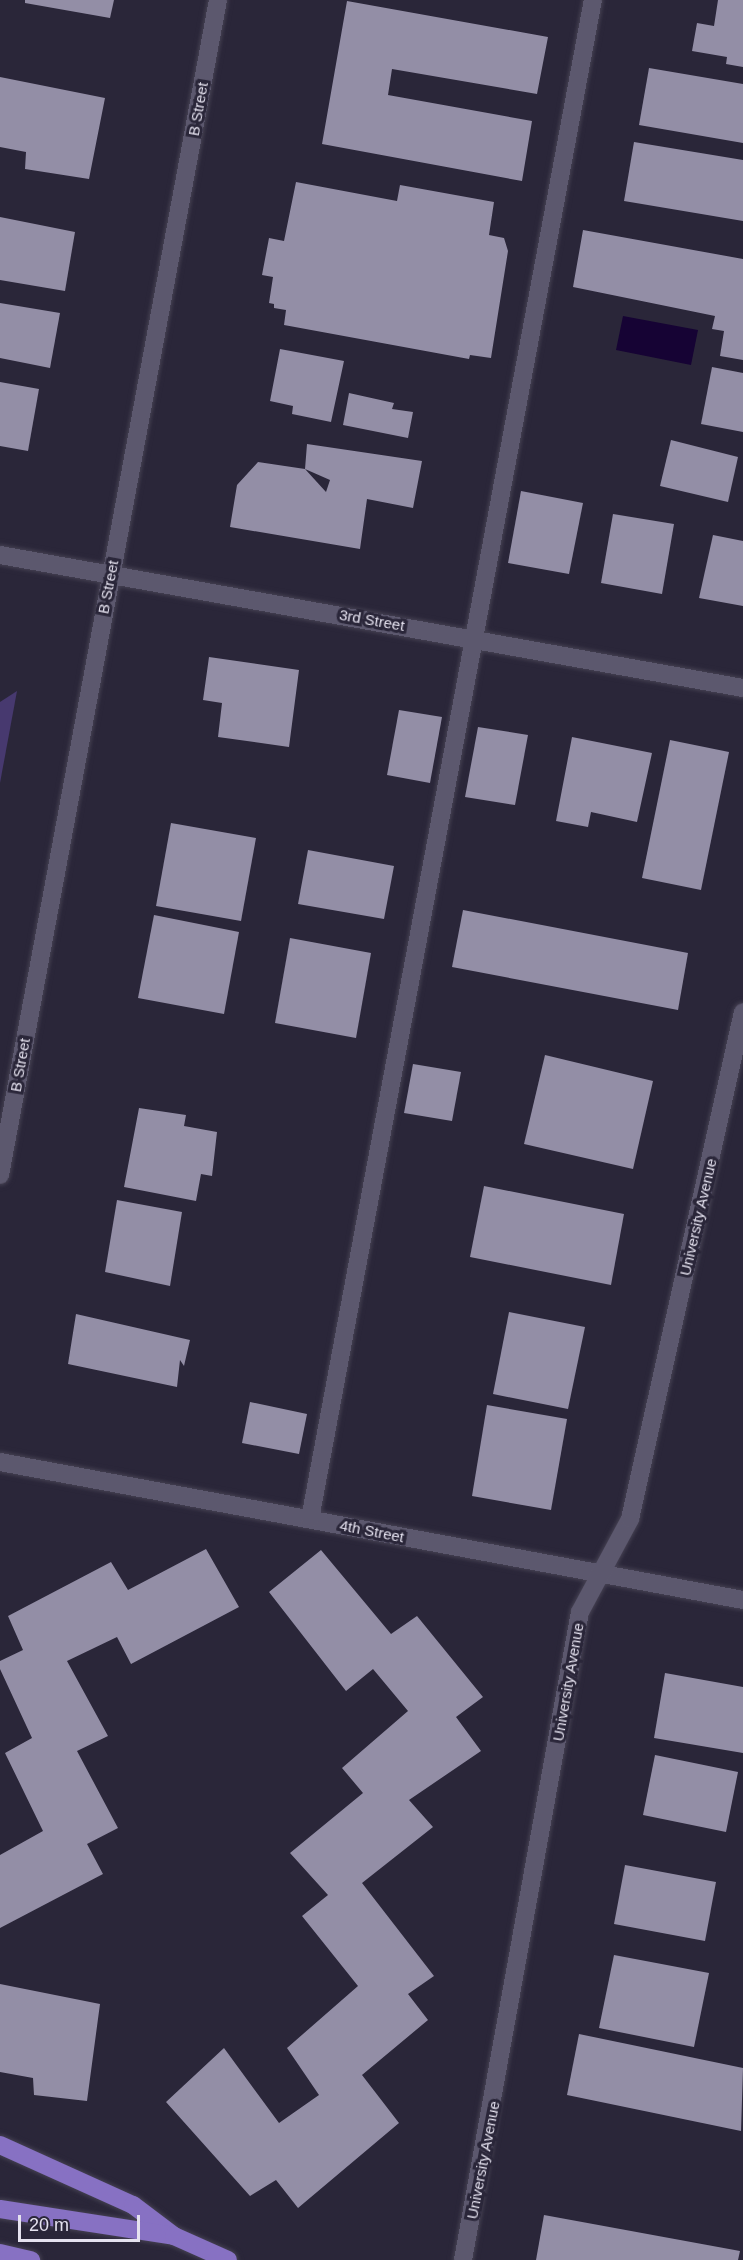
<!DOCTYPE html>
<style>
body{margin:0}
#map{position:relative;width:743px;height:2260px;overflow:hidden;background:#2a2639;font-family:Helvetica,sans-serif}
div>[style]{position:absolute}
.green>*{inset:0;background:#47396f}
.water>*{inset:0;background:#160334}
.building>*{inset:0;background:#938ea6}
.roads{filter:drop-shadow(0 0 2px #454152) drop-shadow(0 0 2px #454152)}
.minor>*{height:18px;margin:-9px;padding:0 9px;transform-origin:9px;border-radius:9px;background:#5c586e}
.major>*{height:18px;margin:-9px;padding:0 9px;transform-origin:9px;border-radius:9px;background:#8771c3}
span{translate:-50% -50%;white-space:nowrap;text-align:center;line-height:1.15;-webkit-text-stroke:6px #2a2639;paint-order:stroke}
.street-label{font-size:15px;color:#e5e2ef}
.scale{position:absolute;left:18px;top:2215px;width:122px;height:27px;box-sizing:border-box;border:3px solid #e5e2ef;border-top:0;padding-left:8px;font-size:18px;line-height:21px;white-space:nowrap;color:#e5e2ef;-webkit-text-stroke:4px #2a2639;paint-order:stroke}
</style>
<div id="map">
<div class="green">
<i style="clip-path:polygon(17px 691px,0 783px,0 702px)"></i>
</div>
<div class="water">
<i style="clip-path:polygon(623px 316px,698px 330px,691px 365px,616px 350px)"></i>
</div>
<div class="building">
<i style="clip-path:polygon(25px 0,114px 0,110px 18px,25px 3px)"></i>
<i style="clip-path:polygon(718px 0,743px 0,743px 67px,726px 64px,727px 57px,692px 51px,697px 23px,714px 26px)"></i>
<i style="clip-path:polygon(347px 1px,548px 37px,537px 94px,392px 69px,388px 95px,532px 121px,522px 181px,322px 144px)"></i>
<i style="clip-path:polygon(649px 68px,743px 84px,743px 143px,639px 125px)"></i>
<i style="clip-path:polygon(0 77px,105px 98px,89px 179px,25px 169px,26px 152px,0 147px)"></i>
<i style="clip-path:polygon(634px 142px,743px 160px,743px 221px,624px 201px)"></i>
<i style="clip-path:polygon(296px 182px,397px 201px,400px 185px,494px 202px,489px 235px,504px 238px,508px 251px,491px 358px,470px 355px,469px 359px,284px 325px,286px 310px,274px 308px,274px 304px,269px 303px,273px 277px,262px 275px,269px 238px,284px 241px)"></i>
<i style="clip-path:polygon(0 217px,75px 232px,65px 291px,0 280px)"></i>
<i style="clip-path:polygon(583px 230px,743px 259px,743px 360px,720px 356px,724px 331px,712px 329px,715px 316px,573px 287px)"></i>
<i style="clip-path:polygon(0 303px,60px 313px,50px 368px,0 358px)"></i>
<i style="clip-path:polygon(280px 349px,344px 361px,331px 422px,292px 414px,293px 406px,270px 401px)"></i>
<i style="clip-path:polygon(712px 367px,743px 373px,743px 432px,701px 424px)"></i>
<i style="clip-path:polygon(0 382px,39px 389px,28px 451px,0 446px)"></i>
<i style="clip-path:polygon(349px 393px,394px 403px,392px 409px,413px 412px,408px 438px,343px 425px)"></i>
<i style="clip-path:polygon(671px 440px,738px 457px,728px 502px,660px 486px)"></i>
<i style="clip-path:polygon(307px 444px,422px 461px,413px 508px,367px 499px,360px 549px,230px 527px,237px 485px,258px 462px,305px 469px,326px 492px,330px 480px,305px 469px)"></i>
<i style="clip-path:polygon(521px 491px,583px 503px,569px 574px,508px 563px)"></i>
<i style="clip-path:polygon(613px 514px,674px 524px,662px 594px,601px 583px)"></i>
<i style="clip-path:polygon(713px 535px,743px 541px,743px 606px,699px 598px)"></i>
<i style="clip-path:polygon(209px 657px,299px 670px,289px 747px,218px 737px,222px 703px,203px 700px)"></i>
<i style="clip-path:polygon(399px 710px,442px 717px,430px 783px,387px 775px)"></i>
<i style="clip-path:polygon(478px 727px,528px 735px,515px 805px,465px 797px)"></i>
<i style="clip-path:polygon(572px 737px,652px 753px,637px 822px,591px 812px,588px 827px,556px 821px)"></i>
<i style="clip-path:polygon(670px 740px,729px 752px,701px 890px,642px 878px)"></i>
<i style="clip-path:polygon(171px 823px,256px 838px,241px 921px,156px 906px)"></i>
<i style="clip-path:polygon(308px 850px,394px 866px,384px 919px,298px 904px)"></i>
<i style="clip-path:polygon(463px 910px,688px 953px,678px 1010px,452px 967px)"></i>
<i style="clip-path:polygon(154px 915px,239px 932px,224px 1014px,138px 998px)"></i>
<i style="clip-path:polygon(290px 938px,371px 953px,356px 1038px,275px 1023px)"></i>
<i style="clip-path:polygon(545px 1055px,653px 1081px,633px 1169px,524px 1144px)"></i>
<i style="clip-path:polygon(413px 1064px,461px 1072px,452px 1121px,404px 1113px)"></i>
<i style="clip-path:polygon(139px 1108px,186px 1115px,184px 1126px,217px 1132px,212px 1176px,201px 1174px,196px 1201px,124px 1187px)"></i>
<i style="clip-path:polygon(484px 1186px,624px 1214px,611px 1285px,470px 1257px)"></i>
<i style="clip-path:polygon(117px 1200px,182px 1212px,170px 1286px,105px 1272px)"></i>
<i style="clip-path:polygon(509px 1312px,585px 1327px,568px 1409px,493px 1394px)"></i>
<i style="clip-path:polygon(76px 1314px,190px 1340px,184px 1366px,180px 1360px,177px 1387px,68px 1364px)"></i>
<i style="clip-path:polygon(250px 1402px,307px 1414px,299px 1454px,242px 1443px)"></i>
<i style="clip-path:polygon(487px 1405px,567px 1419px,551px 1510px,472px 1496px)"></i>
<i style="clip-path:polygon(206px 1549px,239px 1607px,131px 1664px,117px 1637px,67px 1661px,108px 1736px,77px 1751px,118px 1828px,87px 1844px,103px 1874px,0 1928px,0 1855px,43px 1831px,5px 1753px,32px 1738px,0 1669px,0 1661px,23px 1650px,8px 1616px,111px 1562px,128px 1590px)"></i>
<i style="clip-path:polygon(321px 1550px,391px 1634px,417px 1616px,483px 1697px,456px 1717px,481px 1751px,409px 1800px,433px 1827px,362px 1883px,434px 1976px,408px 1994px,428px 2020px,362px 2075px,399px 2123px,298px 2208px,276px 2180px,250px 2196px,166px 2102px,224px 2048px,279px 2123px,319px 2095px,287px 2048px,358px 1986px,302px 1916px,328px 1895px,290px 1853px,363px 1793px,342px 1768px,408px 1711px,373px 1669px,346px 1691px,269px 1592px)"></i>
<i style="clip-path:polygon(665px 1673px,743px 1687px,743px 1753px,654px 1738px)"></i>
<i style="clip-path:polygon(655px 1755px,738px 1772px,726px 1832px,643px 1815px)"></i>
<i style="clip-path:polygon(625px 1865px,716px 1882px,705px 1941px,614px 1924px)"></i>
<i style="clip-path:polygon(614px 1955px,709px 1973px,694px 2047px,599px 2028px)"></i>
<i style="clip-path:polygon(0 1984px,100px 2004px,87px 2101px,34px 2095px,33px 2078px,0 2072px)"></i>
<i style="clip-path:polygon(579px 2034px,743px 2068px,741px 2131px,567px 2095px)"></i>
<i style="clip-path:polygon(544px 2215px,740px 2251px,738px 2260px,536px 2260px)"></i>
</div>
<div class="roads">
<div class="minor">
<i style="left:0;top:555px;width:755px;rotate:10.15deg"></i>
<i style="left:0;top:1175px;width:1195px;rotate:-79.49deg"></i>
<i style="left:0;top:1462px;width:756px;rotate:10.52deg"></i>
<i style="left:310px;top:1519px;width:1545px;rotate:-79.45deg"></i>
<i style="left:463px;top:2260px;width:658px;rotate:-79.77deg"></i>
<i style="left:580px;top:1612px;width:106px;rotate:-61.7deg"></i>
<i style="left:630px;top:1519px;width:519px;rotate:-77.44deg"></i>
</div>
<div class="major">
<i style="left:0;top:2145px;width:146px;rotate:24.3deg"></i>
<i style="left:133px;top:2205px;width:51px;rotate:37.1deg"></i>
<i style="left:0;top:2209px;width:176px;rotate:8.8deg"></i>
<i style="left:174px;top:2236px;width:59px;rotate:24deg"></i>
<i style="left:0;top:2253px;width:32px;rotate:13deg"></i>
</div>
</div>
<div class="street-label">
<span style="left:198px;top:109px;rotate:-80deg">B Street</span>
<span style="left:108px;top:587px;rotate:-79deg">B Street</span>
<span style="left:372px;top:620px;rotate:10deg">3rd Street</span>
<span style="left:20px;top:1065px;rotate:-80deg">B Street</span>
<span style="left:698px;top:1217px;rotate:-77deg">University Avenue</span>
<span style="left:372px;top:1531px;rotate:11deg">4th Street</span>
<span style="left:568px;top:1682px;rotate:-80deg">University Avenue</span>
<span style="left:483px;top:2160px;rotate:-79deg">University Avenue</span>
</div>
<div class="scale">20 m</div>
</div>
